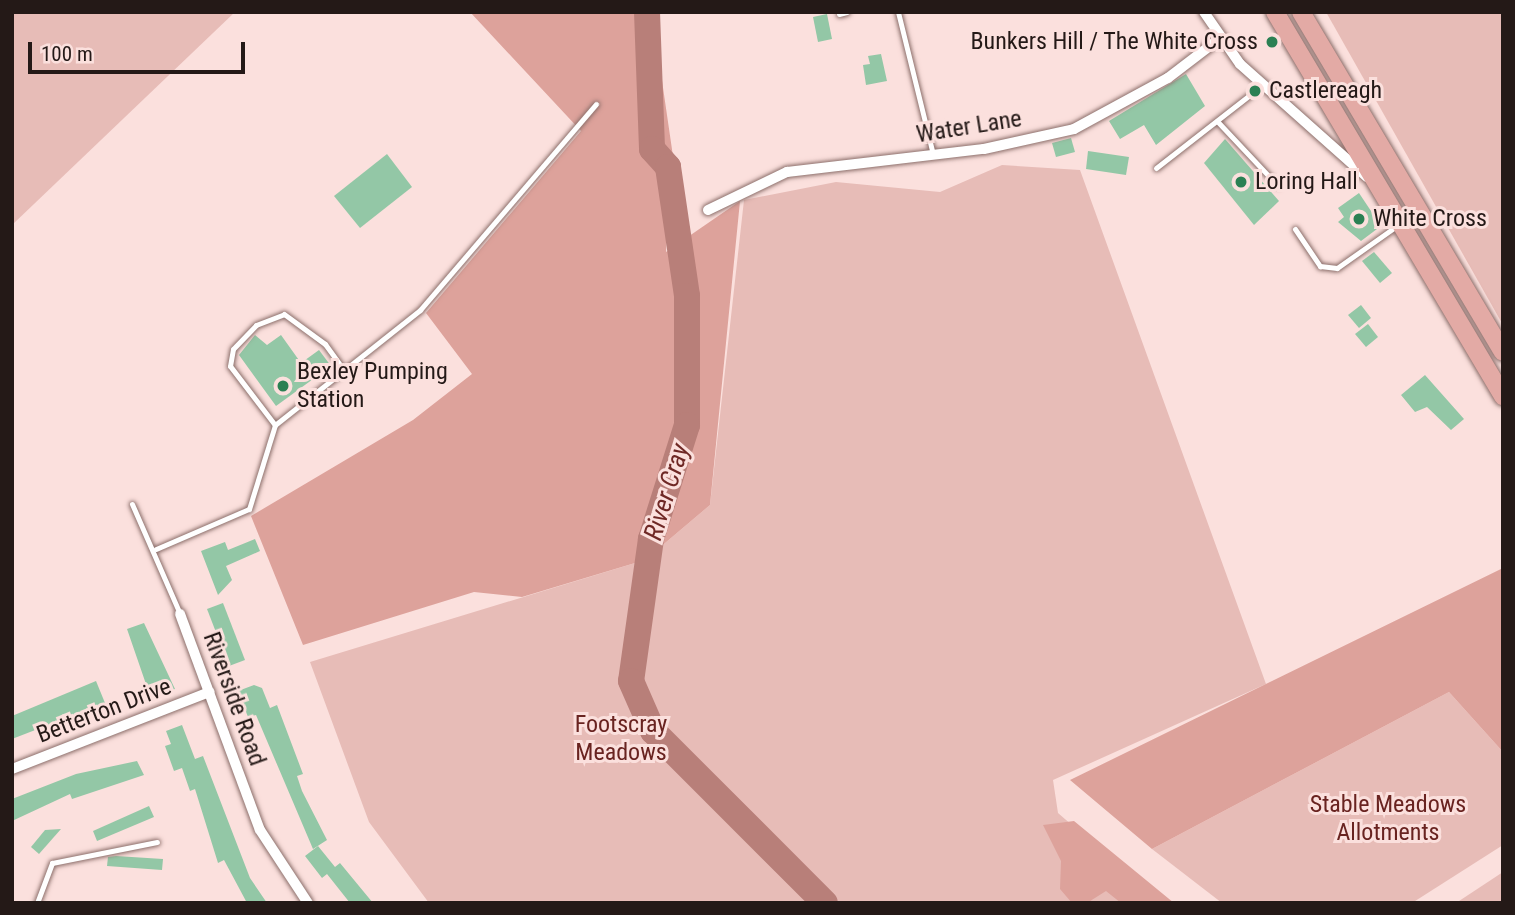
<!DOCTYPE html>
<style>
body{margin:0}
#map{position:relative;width:1515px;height:915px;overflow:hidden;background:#fbe0dd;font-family:"Roboto Condensed",sans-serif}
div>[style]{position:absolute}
.green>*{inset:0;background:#e7bcb7}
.forest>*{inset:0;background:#dda29b}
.river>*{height:26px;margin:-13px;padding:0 13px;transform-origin:13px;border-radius:13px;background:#b87f79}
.building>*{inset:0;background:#93c7a6}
.roads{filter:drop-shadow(0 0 2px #8c6f6b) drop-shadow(0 0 2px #8c6f6b)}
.lane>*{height:5px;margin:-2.5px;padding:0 2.5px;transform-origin:2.5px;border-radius:2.5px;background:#fff}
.street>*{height:10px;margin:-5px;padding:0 5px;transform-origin:5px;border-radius:5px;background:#fff}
.primary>*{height:18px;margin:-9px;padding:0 9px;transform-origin:9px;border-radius:9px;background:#e3aaa5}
.dots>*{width:19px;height:19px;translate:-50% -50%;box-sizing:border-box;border:4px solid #fbe0dd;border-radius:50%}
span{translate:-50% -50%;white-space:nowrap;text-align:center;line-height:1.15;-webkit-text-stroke:6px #fbe0dd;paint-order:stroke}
.poi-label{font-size:24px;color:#241917}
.right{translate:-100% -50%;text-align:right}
.left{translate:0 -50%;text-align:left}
.street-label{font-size:24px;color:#241917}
.park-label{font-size:24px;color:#692320}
.water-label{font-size:26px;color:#6f2825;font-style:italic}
.frame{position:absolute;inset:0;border:14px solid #241917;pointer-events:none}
.scale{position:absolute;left:28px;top:42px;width:217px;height:32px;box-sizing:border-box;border:4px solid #241917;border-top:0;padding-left:9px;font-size:21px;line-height:24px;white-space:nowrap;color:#241917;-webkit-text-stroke:5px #fbe0dd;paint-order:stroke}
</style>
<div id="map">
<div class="green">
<i style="clip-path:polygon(12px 12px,235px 12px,12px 225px)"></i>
<i style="clip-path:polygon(1326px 12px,1503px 12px,1503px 325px,1413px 166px)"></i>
<i style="clip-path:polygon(1002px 165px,1080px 170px,1266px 684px,1053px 780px,1058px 813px,1162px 903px,429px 903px,369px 822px,310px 662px,645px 560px,710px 505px,744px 200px,836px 182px,940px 192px)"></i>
<i style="clip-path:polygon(1449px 692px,1503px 752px,1503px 845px,1412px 903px,1222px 903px,1152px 849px)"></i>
<i style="clip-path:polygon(1503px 872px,1503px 903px,1456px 903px)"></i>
</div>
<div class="forest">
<i style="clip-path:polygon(470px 12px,652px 12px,683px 225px,668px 215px,666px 252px,740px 201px,710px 505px,645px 560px,522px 597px,474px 592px,303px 645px,251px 516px,413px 420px,472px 374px,426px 313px,581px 131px)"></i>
<i style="clip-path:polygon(1503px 568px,1503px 752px,1449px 692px,1152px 849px,1070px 780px)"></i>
<i style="clip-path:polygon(1074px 821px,1174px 903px,1121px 903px,1106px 891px,1087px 903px,1072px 903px,1060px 889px,1061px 861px,1043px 825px)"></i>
</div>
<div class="river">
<i style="left:647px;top:12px;width:137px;rotate:87.9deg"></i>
<i style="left:652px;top:149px;width:24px;rotate:48deg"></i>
<i style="left:668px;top:167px;width:130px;rotate:81.6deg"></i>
<i style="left:687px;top:296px;width:129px;rotate:90deg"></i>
<i style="left:687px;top:425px;width:120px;rotate:107.5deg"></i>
<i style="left:651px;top:539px;width:143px;rotate:98deg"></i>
<i style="left:631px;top:681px;width:55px;rotate:66.3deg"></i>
<i style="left:653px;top:731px;width:243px;rotate:45deg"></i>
</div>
<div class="building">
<i style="clip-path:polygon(827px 14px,832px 39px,818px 42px,813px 17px)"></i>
<i style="clip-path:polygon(881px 54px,887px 81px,866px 85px,863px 65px,870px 64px,868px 56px)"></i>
<i style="clip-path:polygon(1186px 74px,1205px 106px,1156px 145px,1144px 125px,1120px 139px,1109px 121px)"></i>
<i style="clip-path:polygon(1071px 138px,1075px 152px,1056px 157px,1052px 143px)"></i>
<i style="clip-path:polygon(1225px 139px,1279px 201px,1254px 225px,1204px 163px)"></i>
<i style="clip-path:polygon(1088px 151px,1129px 157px,1126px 175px,1086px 169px)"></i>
<i style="clip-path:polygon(387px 154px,412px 187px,360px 228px,334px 196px)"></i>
<i style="clip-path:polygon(1359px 193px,1381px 226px,1361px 241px,1338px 222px,1344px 217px,1338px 208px)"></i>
<i style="clip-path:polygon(1374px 252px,1392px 273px,1380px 283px,1362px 261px)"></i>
<i style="clip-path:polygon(1361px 305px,1371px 318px,1359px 328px,1348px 315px)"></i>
<i style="clip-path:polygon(1368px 324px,1378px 337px,1366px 347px,1355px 334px)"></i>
<i style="clip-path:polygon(255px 335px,267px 345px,281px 335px,301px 363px,319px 350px,331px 366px,276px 406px,239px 355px)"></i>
<i style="clip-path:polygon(1425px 375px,1464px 419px,1451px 430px,1427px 407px,1415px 412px,1401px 395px)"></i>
<i style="clip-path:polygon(255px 539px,260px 551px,226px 566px,232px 580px,218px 595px,201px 551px,225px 542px,228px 550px)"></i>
<i style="clip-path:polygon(223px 603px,245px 660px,229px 666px,207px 609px)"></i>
<i style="clip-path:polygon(144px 623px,175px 689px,136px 704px,132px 692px,147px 687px,127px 629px)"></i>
<i style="clip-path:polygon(96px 681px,105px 703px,12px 739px,12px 716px)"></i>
<i style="clip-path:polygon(254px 685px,262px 688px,270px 708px,277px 705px,303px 774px,297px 776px,302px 791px,327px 840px,313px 849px,256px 715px,248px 717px,238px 691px)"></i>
<i style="clip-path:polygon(182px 725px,195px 759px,203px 756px,250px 878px,267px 903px,247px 903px,224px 860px,218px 863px,195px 789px,190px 791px,182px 768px,174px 771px,165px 746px,171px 744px,166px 731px)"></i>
<i style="clip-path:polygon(137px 761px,144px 775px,72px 799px,70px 794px,12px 821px,12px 799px,76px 774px)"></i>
<i style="clip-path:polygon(149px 806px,154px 817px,97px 841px,93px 831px)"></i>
<i style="clip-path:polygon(61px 829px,39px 854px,31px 847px,45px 830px)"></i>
<i style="clip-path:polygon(318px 846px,335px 867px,340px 863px,373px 903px,350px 903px,327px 874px,322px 878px,305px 856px)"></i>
<i style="clip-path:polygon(116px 856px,163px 859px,162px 870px,107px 866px,108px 857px)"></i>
</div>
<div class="roads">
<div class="lane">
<i style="left:898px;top:12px;width:147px;rotate:76.2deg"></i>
<i style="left:839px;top:14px;width:8px;rotate:-14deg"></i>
<i style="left:1217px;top:121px;width:88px;rotate:46.8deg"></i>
<i style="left:1156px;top:168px;width:137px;rotate:-37.9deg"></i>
<i style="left:1295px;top:229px;width:45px;rotate:56deg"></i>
<i style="left:1320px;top:266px;width:17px;rotate:7deg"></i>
<i style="left:1337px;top:268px;width:75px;rotate:-35.2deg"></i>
<i style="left:275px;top:425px;width:74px;rotate:-127.3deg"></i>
<i style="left:230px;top:366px;width:17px;rotate:-80deg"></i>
<i style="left:233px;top:349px;width:33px;rotate:-46deg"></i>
<i style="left:256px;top:325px;width:30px;rotate:-21deg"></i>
<i style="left:284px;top:314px;width:51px;rotate:36.2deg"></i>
<i style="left:325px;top:344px;width:32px;rotate:54deg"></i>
<i style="left:132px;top:504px;width:120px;rotate:66.4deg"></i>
<i style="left:156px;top:549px;width:101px;rotate:-23.3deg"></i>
<i style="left:249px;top:509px;width:88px;rotate:-72.8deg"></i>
<i style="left:275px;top:425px;width:185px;rotate:-38.4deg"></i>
<i style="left:420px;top:310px;width:271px;rotate:-49.5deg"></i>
<i style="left:37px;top:903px;width:43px;rotate:-69.4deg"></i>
<i style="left:52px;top:863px;width:107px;rotate:-11.3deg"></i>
</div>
<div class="street">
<i style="left:1204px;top:12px;width:63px;rotate:55.3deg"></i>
<i style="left:1240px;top:64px;width:170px;rotate:41.7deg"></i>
<i style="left:708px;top:210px;width:88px;rotate:-25.7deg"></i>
<i style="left:787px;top:172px;width:198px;rotate:-6.7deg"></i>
<i style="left:984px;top:149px;width:92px;rotate:-12.5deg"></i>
<i style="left:1074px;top:129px;width:107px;rotate:-28.5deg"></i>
<i style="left:1168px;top:78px;width:64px;rotate:-37.4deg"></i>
<i style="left:180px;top:614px;width:230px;rotate:69.7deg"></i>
<i style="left:260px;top:830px;width:87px;rotate:56.7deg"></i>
<i style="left:12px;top:769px;width:212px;rotate:-21.3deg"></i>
</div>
<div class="primary">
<i style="left:1275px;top:12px;width:447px;rotate:59.3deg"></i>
<i style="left:1301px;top:12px;width:395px;rotate:59.3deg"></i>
</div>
</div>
<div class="dots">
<i style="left:1272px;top:42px;background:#2b8053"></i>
<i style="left:1255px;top:91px;background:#2b8053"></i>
<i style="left:1241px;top:182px;background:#2b8053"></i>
<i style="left:1359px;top:219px;background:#2b8053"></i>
<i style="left:283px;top:386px;background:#2b8053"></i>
</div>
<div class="poi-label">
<span class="right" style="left:1258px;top:42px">Bunkers Hill / The White Cross</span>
<span class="left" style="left:1269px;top:91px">Castlereagh</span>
<span class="left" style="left:1255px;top:182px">Loring Hall</span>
<span class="left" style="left:1373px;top:219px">White Cross</span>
<span class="left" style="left:297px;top:386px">Bexley Pumping<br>Station</span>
</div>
<div class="street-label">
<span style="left:969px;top:127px;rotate:-9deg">Water Lane</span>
<span style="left:234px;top:699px;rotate:70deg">Riverside Road</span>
<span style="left:104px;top:711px;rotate:-21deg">Betterton Drive</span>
</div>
<div class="park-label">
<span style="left:621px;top:739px">Footscray<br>Meadows</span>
<span style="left:1388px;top:819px">Stable Meadows<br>Allotments</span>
</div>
<div class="water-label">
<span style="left:667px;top:492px;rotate:-73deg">River Cray</span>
</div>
<div class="frame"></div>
<div class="scale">100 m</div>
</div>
